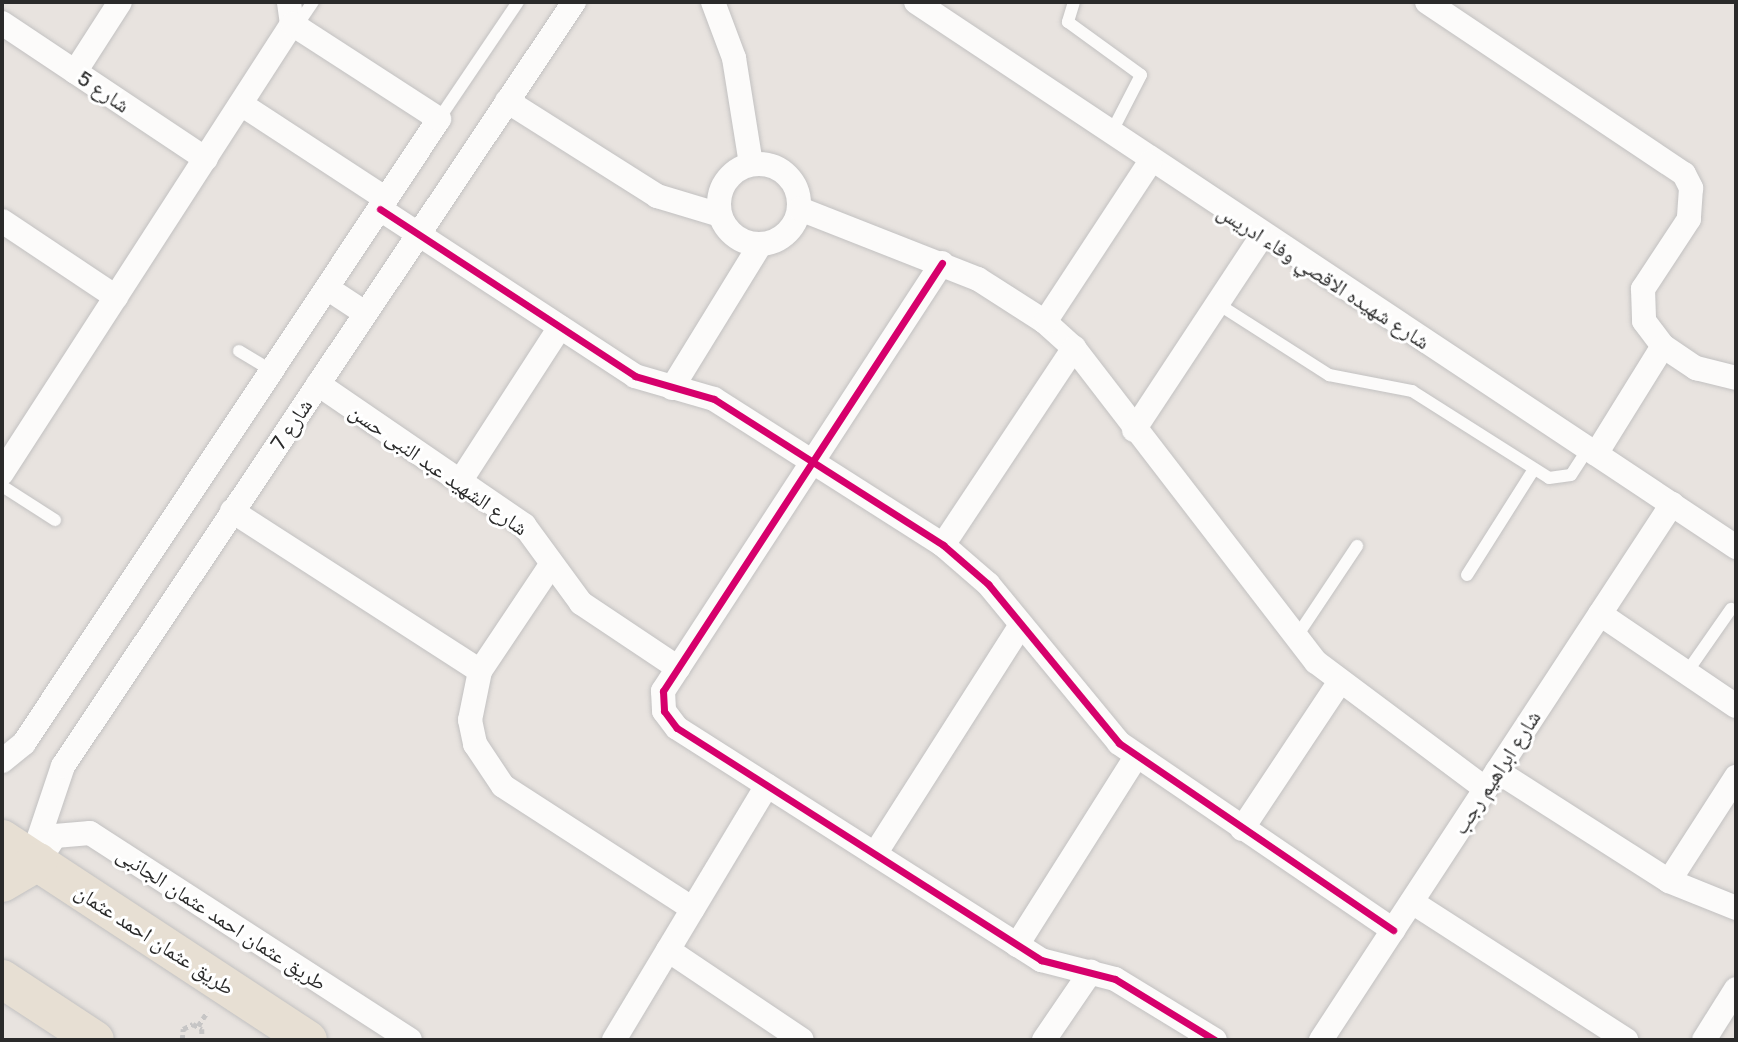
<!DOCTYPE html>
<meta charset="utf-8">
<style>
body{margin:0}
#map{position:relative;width:1738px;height:1042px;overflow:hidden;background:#e8e3df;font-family:"Golos Text","Noto Naskh Arabic",sans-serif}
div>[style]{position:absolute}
.path>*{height:4.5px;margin-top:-2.25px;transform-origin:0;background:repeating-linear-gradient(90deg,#c6c5c5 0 5px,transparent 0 8.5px)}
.roads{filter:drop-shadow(0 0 2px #c2c1c1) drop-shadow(0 0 2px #c2c1c1)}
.service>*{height:12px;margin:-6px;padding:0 6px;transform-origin:6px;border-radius:6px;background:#fcfbfa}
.minor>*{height:24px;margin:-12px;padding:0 12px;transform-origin:12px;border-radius:12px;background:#fcfbfa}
.minor>.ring{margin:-12px;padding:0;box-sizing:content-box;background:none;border:24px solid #fcfbfa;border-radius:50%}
.primary>*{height:38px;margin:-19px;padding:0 19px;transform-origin:19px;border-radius:19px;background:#e7dfd3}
.cycleway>*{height:7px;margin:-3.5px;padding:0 3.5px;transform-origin:3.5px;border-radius:3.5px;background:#d6006c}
span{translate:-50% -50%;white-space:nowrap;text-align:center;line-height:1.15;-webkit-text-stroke:6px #fff;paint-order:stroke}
.street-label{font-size:21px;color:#2a2a2a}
.frame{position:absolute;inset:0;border:4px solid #2a2a2a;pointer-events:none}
</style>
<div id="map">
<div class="path">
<i style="left:198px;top:1026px;width:17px;rotate:-57deg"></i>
<i style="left:182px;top:1040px;width:11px;rotate:-85deg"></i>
<i style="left:183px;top:1029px;width:11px;rotate:-27deg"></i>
<i style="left:193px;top:1024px;width:10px;rotate:29deg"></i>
<i style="left:202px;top:1029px;width:11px;rotate:90deg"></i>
</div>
<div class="roads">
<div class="service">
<i style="left:1074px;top:2px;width:21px;rotate:107deg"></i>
<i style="left:1068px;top:22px;width:90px;rotate:36deg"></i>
<i style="left:1141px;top:75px;width:68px;rotate:117.3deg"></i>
<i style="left:296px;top:27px;width:30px;rotate:-56deg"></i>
<i style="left:439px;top:119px;width:141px;rotate:-56deg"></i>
<i style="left:1218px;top:304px;width:132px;rotate:32.6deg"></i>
<i style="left:1329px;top:375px;width:85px;rotate:10.9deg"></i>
<i style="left:1412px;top:391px;width:162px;rotate:32.4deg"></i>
<i style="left:1549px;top:478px;width:22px;rotate:-8deg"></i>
<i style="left:1571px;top:475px;width:31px;rotate:-57deg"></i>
<i style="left:239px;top:351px;width:39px;rotate:31deg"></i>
<i style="left:2px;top:486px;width:63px;rotate:32.7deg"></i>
<i style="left:1467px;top:575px;width:125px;rotate:-57.7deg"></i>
<i style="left:1295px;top:639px;width:112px;rotate:-56.3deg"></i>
<i style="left:1687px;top:672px;width:77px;rotate:-55.1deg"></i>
</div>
<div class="minor">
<i style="left:713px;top:2px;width:60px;rotate:69.4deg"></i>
<i style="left:734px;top:58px;width:107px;rotate:80.9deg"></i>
<i style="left:916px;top:2px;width:985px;rotate:33.61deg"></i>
<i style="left:1427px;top:2px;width:309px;rotate:33.8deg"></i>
<i style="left:1684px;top:174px;width:16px;rotate:63deg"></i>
<i style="left:1691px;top:188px;width:31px;rotate:94deg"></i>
<i style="left:1689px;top:219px;width:84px;rotate:123.3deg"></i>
<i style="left:1643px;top:289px;width:32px;rotate:88deg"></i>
<i style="left:1644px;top:321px;width:31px;rotate:53deg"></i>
<i style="left:1663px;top:346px;width:40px;rotate:34deg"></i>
<i style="left:1696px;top:368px;width:41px;rotate:14deg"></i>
<i style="left:2px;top:23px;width:245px;rotate:33.7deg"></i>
<i style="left:75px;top:72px;width:83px;rotate:-57.3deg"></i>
<i style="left:507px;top:101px;width:178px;rotate:32.3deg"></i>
<i style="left:657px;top:196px;width:66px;rotate:16.8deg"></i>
<i style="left:241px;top:104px;width:173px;rotate:33.2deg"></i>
<i class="ring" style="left:719px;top:164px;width:56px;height:56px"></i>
<i style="left:380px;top:209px;width:305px;rotate:33.2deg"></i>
<i style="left:635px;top:376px;width:82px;rotate:16.2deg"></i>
<i style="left:714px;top:399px;width:272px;rotate:32.5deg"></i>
<i style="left:943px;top:545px;width:60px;rotate:40.9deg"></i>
<i style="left:988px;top:584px;width:206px;rotate:50.5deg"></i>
<i style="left:1119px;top:743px;width:332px;rotate:34.3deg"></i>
<i style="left:800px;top:209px;width:191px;rotate:21.5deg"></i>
<i style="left:978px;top:279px;width:80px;rotate:32.7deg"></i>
<i style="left:1045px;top:322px;width:39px;rotate:42deg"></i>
<i style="left:1074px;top:348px;width:396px;rotate:52.4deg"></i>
<i style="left:1316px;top:662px;width:212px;rotate:36.8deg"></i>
<i style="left:2px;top:221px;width:137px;rotate:33.7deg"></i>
<i style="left:942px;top:263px;width:511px;rotate:123.1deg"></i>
<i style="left:663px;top:691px;width:20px;rotate:87deg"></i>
<i style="left:664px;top:711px;width:21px;rotate:53deg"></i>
<i style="left:677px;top:728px;width:432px;rotate:32.5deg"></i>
<i style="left:1041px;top:960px;width:76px;rotate:14.4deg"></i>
<i style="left:1115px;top:979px;width:117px;rotate:31.4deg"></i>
<i style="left:327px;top:288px;width:45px;rotate:33.3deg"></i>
<i style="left:1045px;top:322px;width:191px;rotate:-56.7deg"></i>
<i style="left:318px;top:384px;width:250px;rotate:34.4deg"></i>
<i style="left:524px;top:525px;width:97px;rotate:53.8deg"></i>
<i style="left:581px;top:603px;width:117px;rotate:33.8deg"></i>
<i style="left:672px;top:388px;width:168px;rotate:-58.4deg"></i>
<i style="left:1134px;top:430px;width:232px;rotate:-56.6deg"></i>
<i style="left:1596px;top:454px;width:127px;rotate:-58.2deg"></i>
<i style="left:2px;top:473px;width:535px;rotate:-57.14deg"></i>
<i style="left:292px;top:24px;width:22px;rotate:-98deg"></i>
<i style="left:461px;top:480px;width:182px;rotate:-57.1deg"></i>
<i style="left:232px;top:511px;width:295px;rotate:32.8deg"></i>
<i style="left:943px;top:545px;width:237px;rotate:-56.4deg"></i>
<i style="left:551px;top:565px;width:128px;rotate:123.8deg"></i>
<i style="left:480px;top:671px;width:50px;rotate:101.5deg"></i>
<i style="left:470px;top:720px;width:25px;rotate:78deg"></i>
<i style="left:475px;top:744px;width:50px;rotate:56.3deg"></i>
<i style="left:503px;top:786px;width:226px;rotate:32.9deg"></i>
<i style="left:1600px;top:614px;width:164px;rotate:34.1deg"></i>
<i style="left:2px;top:761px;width:28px;rotate:-39deg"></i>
<i style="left:24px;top:743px;width:749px;rotate:-56.37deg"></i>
<i style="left:439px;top:119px;width:175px;rotate:-147.1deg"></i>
<i style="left:1497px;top:771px;width:204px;rotate:32.6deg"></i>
<i style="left:1669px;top:881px;width:72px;rotate:21.9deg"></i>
<i style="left:1242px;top:829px;width:175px;rotate:-56.4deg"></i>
<i style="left:875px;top:854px;width:272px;rotate:-57.5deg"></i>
<i style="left:32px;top:858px;width:97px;rotate:-71.4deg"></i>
<i style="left:63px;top:766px;width:919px;rotate:-56.22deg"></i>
<i style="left:38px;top:862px;width:31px;rotate:-57deg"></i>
<i style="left:55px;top:836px;width:35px;rotate:-5deg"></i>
<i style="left:90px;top:833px;width:381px;rotate:32.9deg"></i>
<i style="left:1669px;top:881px;width:124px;rotate:-57.2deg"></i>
<i style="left:1412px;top:902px;width:255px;rotate:32.8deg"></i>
<i style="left:1017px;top:945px;width:222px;rotate:-57.7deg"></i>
<i style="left:668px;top:950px;width:161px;rotate:33.9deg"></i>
<i style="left:614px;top:1040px;width:297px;rotate:-59deg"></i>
<i style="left:1044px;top:1040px;width:83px;rotate:-55.7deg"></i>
<i style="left:1321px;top:1040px;width:641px;rotate:-56.78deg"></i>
<i style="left:1704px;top:1040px;width:60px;rotate:-57.9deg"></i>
</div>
<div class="primary">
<i style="left:2px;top:839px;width:366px;rotate:33.3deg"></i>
<i style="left:2px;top:883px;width:42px;rotate:-30.3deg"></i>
<i style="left:2px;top:979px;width:111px;rotate:33.3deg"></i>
</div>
</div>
<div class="cycleway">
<i style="left:380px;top:209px;width:305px;rotate:33.2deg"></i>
<i style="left:635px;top:376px;width:82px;rotate:16.2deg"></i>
<i style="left:714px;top:399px;width:272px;rotate:32.5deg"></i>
<i style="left:943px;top:545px;width:60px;rotate:40.9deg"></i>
<i style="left:988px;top:584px;width:206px;rotate:50.5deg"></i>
<i style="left:1119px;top:743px;width:332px;rotate:34.3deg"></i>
<i style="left:942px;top:263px;width:511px;rotate:123.1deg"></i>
<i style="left:663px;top:691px;width:20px;rotate:87deg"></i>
<i style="left:664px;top:711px;width:21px;rotate:53deg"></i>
<i style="left:677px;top:728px;width:432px;rotate:32.5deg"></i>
<i style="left:1041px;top:960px;width:76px;rotate:14.4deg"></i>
<i style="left:1115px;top:979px;width:117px;rotate:31.4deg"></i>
</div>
<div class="street-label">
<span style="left:104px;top:91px;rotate:34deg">شارع 5</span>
<span style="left:1324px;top:276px;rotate:33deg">شارع شهيده الاقصي وفاء ادريس</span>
<span style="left:291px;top:424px;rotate:-56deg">شارع 7</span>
<span style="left:439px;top:469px;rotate:35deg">شارع الشهيد عبد النبى حسن</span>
<span style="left:1496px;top:772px;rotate:-57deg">شارع ابراهيم رجب</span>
<span style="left:222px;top:918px;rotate:33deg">طريق عثمان احمد عثمان الجانبى</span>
<span style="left:155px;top:939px;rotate:33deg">طريق عثمان احمد عثمان</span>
</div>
<div class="frame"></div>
</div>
